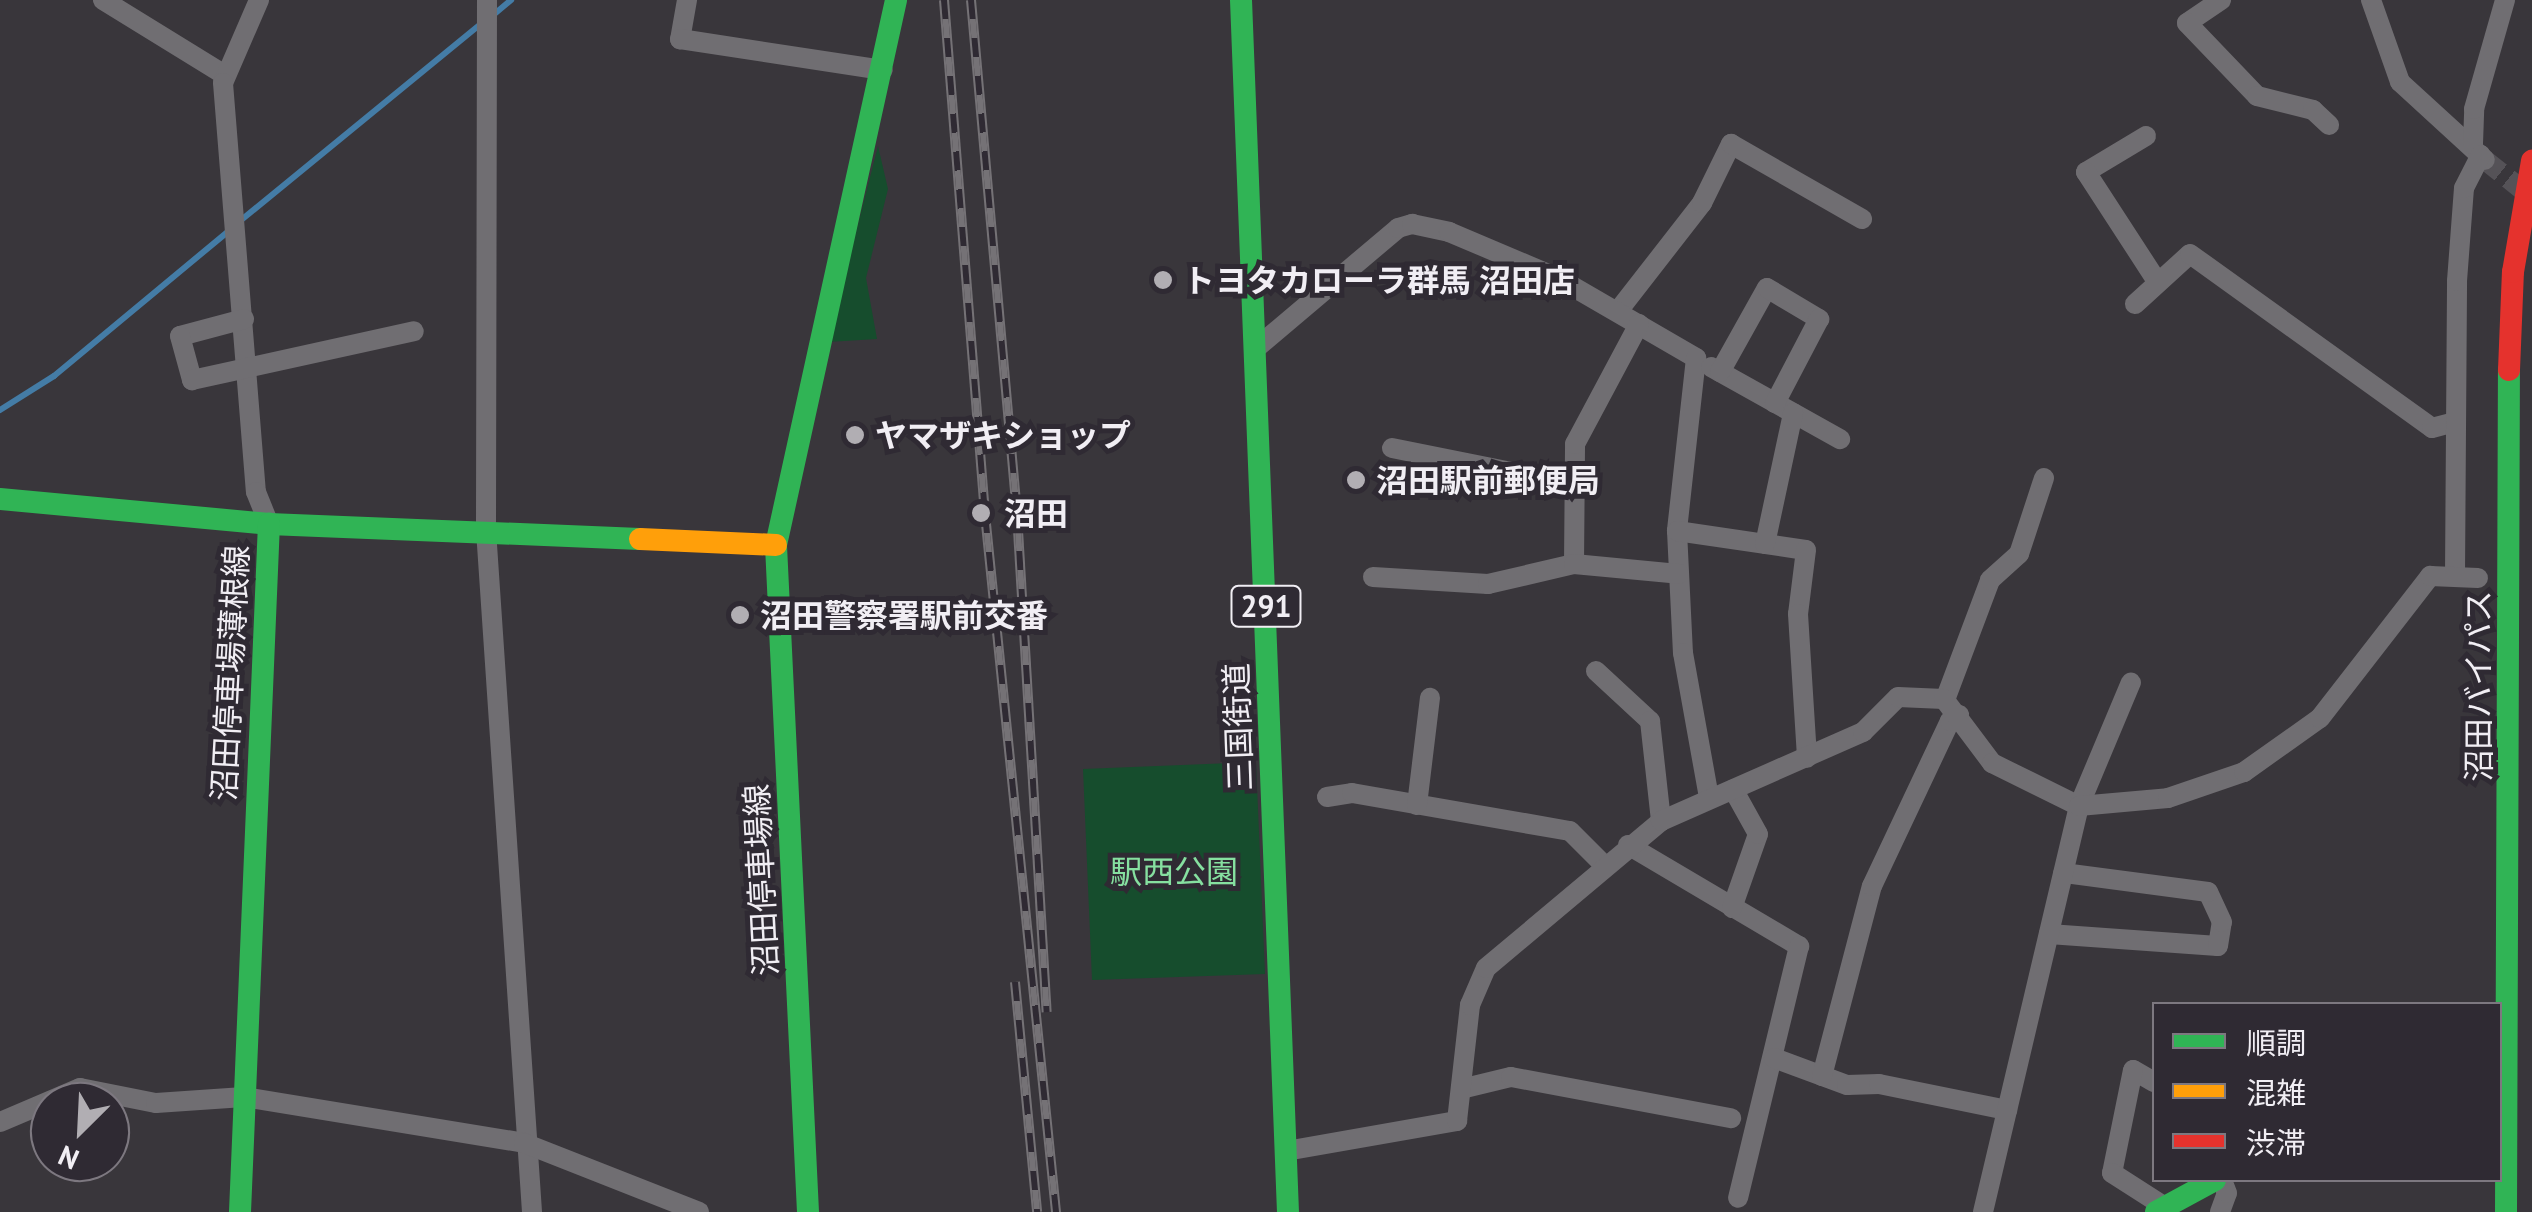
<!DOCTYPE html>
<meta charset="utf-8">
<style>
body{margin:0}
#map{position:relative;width:2532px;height:1212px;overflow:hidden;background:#39363b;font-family:"PT Sans","Noto Sans JP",sans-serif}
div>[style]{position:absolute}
.green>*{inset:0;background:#164d2d}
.stream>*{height:6px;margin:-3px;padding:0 3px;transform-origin:3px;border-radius:3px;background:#447ca6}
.street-tunnel>*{height:20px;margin-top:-10px;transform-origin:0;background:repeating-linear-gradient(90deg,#555257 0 20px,transparent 0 30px)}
.street>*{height:20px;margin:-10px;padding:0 10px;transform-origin:10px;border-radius:10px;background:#706e72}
.fast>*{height:22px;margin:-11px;padding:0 11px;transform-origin:11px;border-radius:11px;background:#30b455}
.slow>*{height:22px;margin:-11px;padding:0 11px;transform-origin:11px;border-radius:11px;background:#ff9f0a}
.jam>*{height:22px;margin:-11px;padding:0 11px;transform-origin:11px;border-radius:11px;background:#e5322d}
.rail>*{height:10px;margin-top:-5px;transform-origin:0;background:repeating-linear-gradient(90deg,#2f2a33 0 19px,#757276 0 38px);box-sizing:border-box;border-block:2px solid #757276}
.dots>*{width:28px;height:28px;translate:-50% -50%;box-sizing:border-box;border:5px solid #2f2a33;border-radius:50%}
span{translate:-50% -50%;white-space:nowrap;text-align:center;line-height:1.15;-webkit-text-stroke:10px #2f2a33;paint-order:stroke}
.shield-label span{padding:2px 8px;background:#2f2a33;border:2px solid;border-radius:8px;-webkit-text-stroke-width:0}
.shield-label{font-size:30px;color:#f1eef4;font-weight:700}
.poi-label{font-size:32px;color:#f1eef4;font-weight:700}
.left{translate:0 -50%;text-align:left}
.street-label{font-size:32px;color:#f1eef4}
.park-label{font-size:32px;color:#86e0a0}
.legend{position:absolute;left:2152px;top:1002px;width:350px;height:180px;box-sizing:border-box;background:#2f2a33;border:2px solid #7d7880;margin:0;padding:12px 18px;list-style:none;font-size:30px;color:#f1eef4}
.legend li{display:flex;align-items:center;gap:20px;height:50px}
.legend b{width:50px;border:2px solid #7d7880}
.north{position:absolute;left:30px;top:1082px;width:100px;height:100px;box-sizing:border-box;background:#2f2a33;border:2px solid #7d7880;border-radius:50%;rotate:204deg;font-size:28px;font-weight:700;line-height:40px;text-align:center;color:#f1eef4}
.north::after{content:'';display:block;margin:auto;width:35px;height:45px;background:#b1aeb3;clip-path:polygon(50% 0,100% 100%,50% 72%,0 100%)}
</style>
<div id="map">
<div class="green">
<i style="clip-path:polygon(878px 146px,888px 189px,866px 278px,877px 339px,828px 342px)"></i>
<i style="clip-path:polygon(1256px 762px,1265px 974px,1092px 980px,1083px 769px)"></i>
</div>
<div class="stream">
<i style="left:492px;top:16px;width:25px;rotate:-40deg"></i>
<i style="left:240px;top:221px;width:313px;rotate:-39.3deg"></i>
<i style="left:0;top:410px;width:64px;rotate:-32.2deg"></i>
<i style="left:54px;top:376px;width:230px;rotate:-39.7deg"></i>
</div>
<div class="street-tunnel">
<i style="left:2485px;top:160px;width:58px;rotate:38.7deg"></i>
</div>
<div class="street">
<i style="left:103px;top:0;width:143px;rotate:31.6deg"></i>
<i style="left:259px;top:0;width:90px;rotate:113.4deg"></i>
<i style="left:223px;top:83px;width:410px;rotate:85.4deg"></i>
<i style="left:256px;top:492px;width:35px;rotate:68deg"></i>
<i style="left:487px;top:0;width:530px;rotate:90.11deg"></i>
<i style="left:486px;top:530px;width:684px;rotate:86.14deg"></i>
<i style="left:687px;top:0;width:40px;rotate:100deg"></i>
<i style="left:680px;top:39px;width:205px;rotate:8.7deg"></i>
<i style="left:2221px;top:0;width:41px;rotate:145.9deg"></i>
<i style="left:2187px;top:23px;width:101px;rotate:46.2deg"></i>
<i style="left:2257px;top:96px;width:58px;rotate:14deg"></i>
<i style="left:2313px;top:110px;width:22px;rotate:43deg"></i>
<i style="left:2371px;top:0;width:87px;rotate:70.5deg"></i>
<i style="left:2400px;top:82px;width:115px;rotate:42.5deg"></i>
<i style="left:2146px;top:136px;width:70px;rotate:149deg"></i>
<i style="left:2086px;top:172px;width:132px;rotate:57deg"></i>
<i style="left:2473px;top:144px;width:35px;rotate:-88deg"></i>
<i style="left:2474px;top:109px;width:113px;rotate:-74.1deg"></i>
<i style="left:2135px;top:304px;width:74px;rotate:-42.3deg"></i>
<i style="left:2190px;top:254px;width:298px;rotate:35.7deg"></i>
<i style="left:2432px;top:428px;width:24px;rotate:-15deg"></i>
<i style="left:1618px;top:311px;width:137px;rotate:-52.1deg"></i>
<i style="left:1702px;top:203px;width:66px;rotate:-63.8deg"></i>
<i style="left:1731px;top:144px;width:151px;rotate:29.8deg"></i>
<i style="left:244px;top:319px;width:66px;rotate:165.1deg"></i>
<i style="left:180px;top:336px;width:46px;rotate:74.7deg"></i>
<i style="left:192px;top:380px;width:227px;rotate:-12.4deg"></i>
<i style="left:1255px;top:349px;width:187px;rotate:-40.2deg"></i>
<i style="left:1398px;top:228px;width:15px;rotate:-16deg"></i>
<i style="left:1412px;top:224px;width:38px;rotate:12deg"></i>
<i style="left:1449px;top:232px;width:118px;rotate:22.9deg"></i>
<i style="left:1558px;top:278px;width:160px;rotate:30.1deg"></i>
<i style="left:1696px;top:358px;width:174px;rotate:96.3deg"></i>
<i style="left:1677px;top:531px;width:122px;rotate:87.2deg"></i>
<i style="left:1683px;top:653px;width:147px;rotate:79.8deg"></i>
<i style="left:1711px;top:367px;width:148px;rotate:29.2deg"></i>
<i style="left:1720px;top:372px;width:96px;rotate:-60.8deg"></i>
<i style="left:1767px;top:288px;width:61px;rotate:30.8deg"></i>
<i style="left:1819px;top:319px;width:95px;rotate:117.6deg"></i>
<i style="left:1392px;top:448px;width:187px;rotate:11.4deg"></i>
<i style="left:1677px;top:531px;width:130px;rotate:8.4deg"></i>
<i style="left:1806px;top:550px;width:64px;rotate:97.1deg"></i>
<i style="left:1798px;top:614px;width:144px;rotate:86.4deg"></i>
<i style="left:1765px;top:544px;width:134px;rotate:-77.9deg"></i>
<i style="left:1574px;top:564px;width:120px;rotate:-89.5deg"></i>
<i style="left:1575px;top:444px;width:136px;rotate:-61.9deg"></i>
<i style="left:2455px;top:574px;width:293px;rotate:-89.6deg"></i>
<i style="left:2457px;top:281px;width:93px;rotate:-85.7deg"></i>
<i style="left:2464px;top:188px;width:37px;rotate:-63deg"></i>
<i style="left:1373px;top:577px;width:115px;rotate:3.5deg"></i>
<i style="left:1488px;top:584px;width:88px;rotate:-13.1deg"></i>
<i style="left:1574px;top:564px;width:105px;rotate:5.4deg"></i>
<i style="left:1596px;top:671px;width:74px;rotate:42.8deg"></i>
<i style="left:1650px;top:721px;width:101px;rotate:83.7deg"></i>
<i style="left:1945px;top:700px;width:128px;rotate:-69.4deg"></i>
<i style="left:1990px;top:580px;width:39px;rotate:-42deg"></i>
<i style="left:2019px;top:554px;width:80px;rotate:-71.8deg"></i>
<i style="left:1327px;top:797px;width:25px;rotate:-9deg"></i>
<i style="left:1352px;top:793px;width:221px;rotate:9.9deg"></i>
<i style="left:1570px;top:831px;width:47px;rotate:45deg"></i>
<i style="left:1417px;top:805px;width:108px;rotate:-83.1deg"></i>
<i style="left:1628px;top:845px;width:199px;rotate:30.6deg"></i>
<i style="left:1799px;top:946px;width:259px;rotate:103.6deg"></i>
<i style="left:1732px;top:908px;width:78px;rotate:-70.6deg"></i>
<i style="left:1758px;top:834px;width:51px;rotate:-119.1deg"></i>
<i style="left:2049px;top:934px;width:169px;rotate:4.1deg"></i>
<i style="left:2218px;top:946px;width:24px;rotate:-81deg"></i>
<i style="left:2222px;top:922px;width:33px;rotate:-115deg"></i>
<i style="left:2208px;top:892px;width:146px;rotate:-172.5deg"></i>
<i style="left:1774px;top:1058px;width:78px;rotate:20.3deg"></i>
<i style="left:1847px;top:1085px;width:32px;rotate:-2deg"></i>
<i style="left:1879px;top:1084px;width:131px;rotate:11.5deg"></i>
<i style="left:1822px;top:1076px;width:196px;rotate:-75.3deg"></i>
<i style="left:1872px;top:886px;width:183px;rotate:-64.7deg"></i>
<i style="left:1950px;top:721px;width:11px;rotate:-34deg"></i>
<i style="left:2154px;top:1082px;width:24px;rotate:-150deg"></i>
<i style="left:2133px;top:1070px;width:105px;rotate:101.5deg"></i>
<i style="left:2112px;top:1173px;width:63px;rotate:32.7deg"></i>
<i style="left:1461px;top:1089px;width:51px;rotate:-13.5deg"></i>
<i style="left:1511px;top:1077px;width:224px;rotate:10.6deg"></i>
<i style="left:0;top:1122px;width:87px;rotate:-23deg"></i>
<i style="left:80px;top:1088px;width:77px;rotate:11.2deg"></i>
<i style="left:156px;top:1103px;width:88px;rotate:-3.9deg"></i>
<i style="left:244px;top:1097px;width:284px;rotate:9.3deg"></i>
<i style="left:524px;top:1143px;width:188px;rotate:21.5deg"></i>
<i style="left:1286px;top:1151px;width:174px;rotate:-10deg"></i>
<i style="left:1457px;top:1121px;width:117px;rotate:-83.6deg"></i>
<i style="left:1470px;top:1005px;width:40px;rotate:-66.6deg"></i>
<i style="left:1486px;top:968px;width:229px;rotate:-40deg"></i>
<i style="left:1661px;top:821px;width:221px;rotate:-23.8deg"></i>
<i style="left:1863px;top:732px;width:49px;rotate:-45deg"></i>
<i style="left:1898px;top:697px;width:46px;rotate:2.5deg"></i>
<i style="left:1944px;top:699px;width:80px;rotate:53.1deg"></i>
<i style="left:1992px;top:763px;width:97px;rotate:26.3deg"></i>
<i style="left:2079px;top:806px;width:134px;rotate:-67.2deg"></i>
<i style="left:1983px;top:1212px;width:417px;rotate:-76.7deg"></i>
<i style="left:2079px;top:806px;width:89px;rotate:-5.1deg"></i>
<i style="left:2168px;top:798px;width:80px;rotate:-18.9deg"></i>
<i style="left:2244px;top:772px;width:93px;rotate:-35.4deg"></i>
<i style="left:2320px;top:718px;width:180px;rotate:-52.2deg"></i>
<i style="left:2430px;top:576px;width:48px;rotate:2.4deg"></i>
<i style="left:2220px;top:1212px;width:20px;rotate:-70deg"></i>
<i style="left:2227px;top:1193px;width:14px;rotate:-111deg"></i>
</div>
<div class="fast">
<i style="left:1241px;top:0;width:1213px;rotate:87.78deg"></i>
<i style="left:0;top:499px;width:270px;rotate:5.3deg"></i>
<i style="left:269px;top:524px;width:371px;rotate:2.3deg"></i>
<i style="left:240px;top:1212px;width:689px;rotate:-87.59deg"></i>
<i style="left:808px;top:1212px;width:668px;rotate:-92.75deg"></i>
<i style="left:776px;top:545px;width:558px;rotate:-77.58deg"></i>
<i style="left:2156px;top:1212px;width:67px;rotate:-28.5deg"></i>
<i style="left:2506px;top:1212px;width:842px;rotate:-89.8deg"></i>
</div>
<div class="slow">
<i style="left:640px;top:539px;width:136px;rotate:2.5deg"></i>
</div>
<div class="jam">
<i style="left:2509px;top:370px;width:98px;rotate:-87.7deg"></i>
<i style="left:2513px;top:272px;width:113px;rotate:-80.3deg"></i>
</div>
<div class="rail">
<i style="left:944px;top:0;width:516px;rotate:85.44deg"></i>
<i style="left:985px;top:514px;width:702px;rotate:84.19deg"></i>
<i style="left:971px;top:0;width:515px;rotate:84.88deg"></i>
<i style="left:1017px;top:513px;width:500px;rotate:86.6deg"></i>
<i style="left:1015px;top:982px;width:231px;rotate:84.5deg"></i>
</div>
<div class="dots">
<i style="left:1163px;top:280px;background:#b1aeb3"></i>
<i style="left:855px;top:435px;background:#b1aeb3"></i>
<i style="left:1356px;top:480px;background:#b1aeb3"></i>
<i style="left:981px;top:513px;background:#b1aeb3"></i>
<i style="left:740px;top:615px;background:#b1aeb3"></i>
</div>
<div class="shield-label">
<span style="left:1266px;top:606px">291</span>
</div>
<div class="poi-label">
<span class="left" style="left:1183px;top:280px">トヨタカローラ群馬 沼田店</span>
<span class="left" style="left:875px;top:435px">ヤマザキショップ</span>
<span class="left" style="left:1376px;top:480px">沼田駅前郵便局</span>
<span class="left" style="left:1004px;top:513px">沼田</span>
<span class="left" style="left:760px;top:615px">沼田警察署駅前交番</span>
</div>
<div class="street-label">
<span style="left:230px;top:673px;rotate:-87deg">沼田停車場薄根線</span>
<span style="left:2478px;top:686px;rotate:-90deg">沼田バイパス</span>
<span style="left:1238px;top:727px;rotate:-92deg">三国街道</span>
<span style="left:761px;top:880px;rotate:-93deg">沼田停車場線</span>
</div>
<div class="park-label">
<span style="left:1174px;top:871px">駅西公園</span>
</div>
<ul class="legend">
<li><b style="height:12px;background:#30b455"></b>順調</li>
<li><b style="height:12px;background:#ff9f0a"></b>混雑</li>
<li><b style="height:12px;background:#e5322d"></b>渋滞</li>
</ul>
<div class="north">N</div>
</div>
